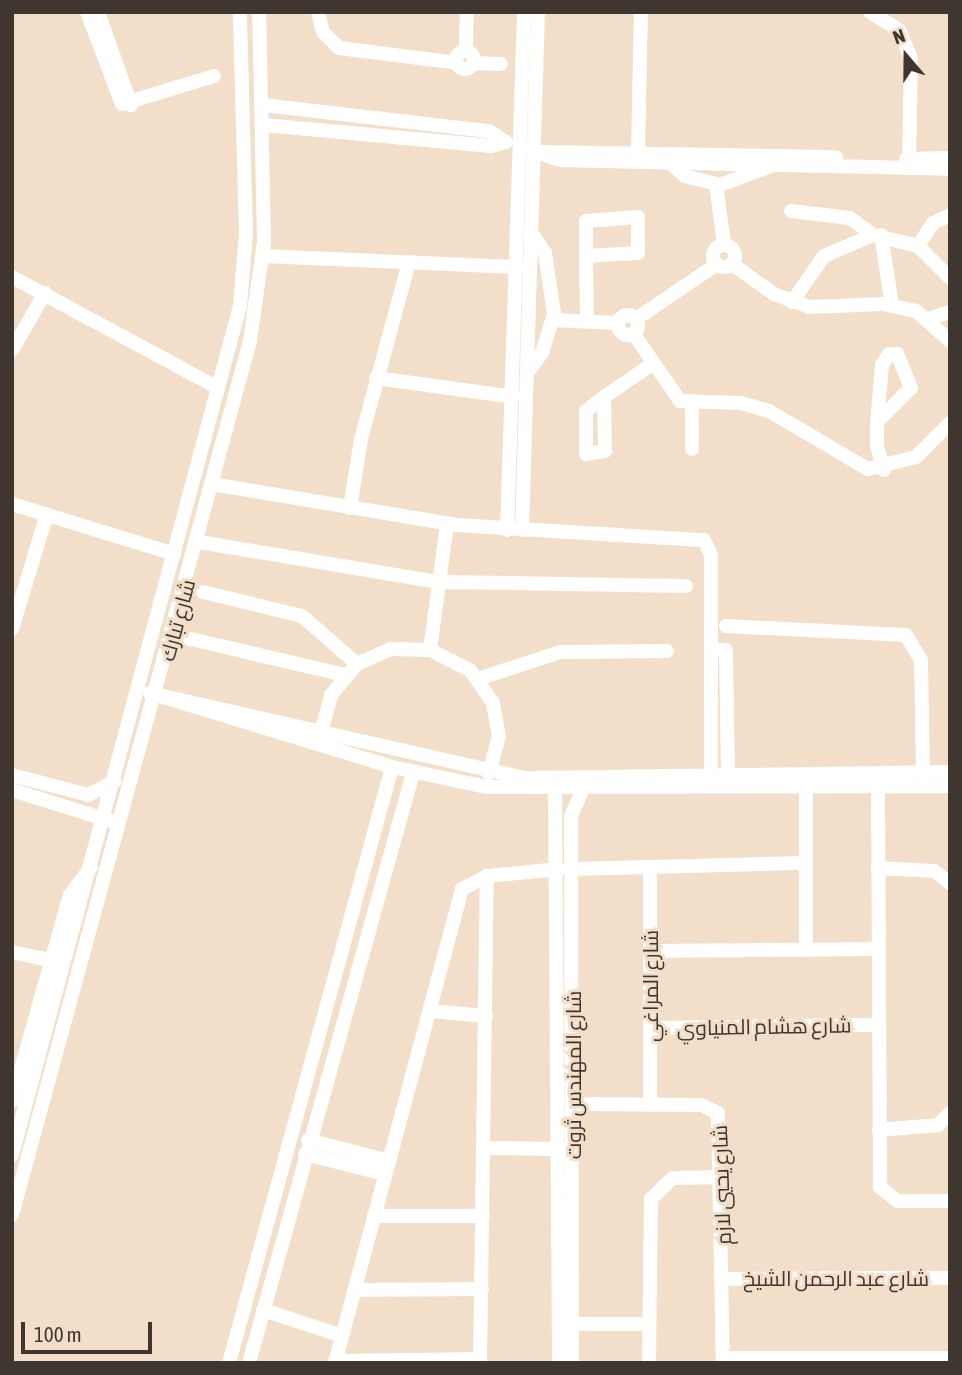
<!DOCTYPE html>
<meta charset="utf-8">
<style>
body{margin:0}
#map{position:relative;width:962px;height:1375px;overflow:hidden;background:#f2dec9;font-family:"Asap Condensed",Cairo,sans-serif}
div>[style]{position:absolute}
.minor>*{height:14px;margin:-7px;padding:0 7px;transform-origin:7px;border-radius:7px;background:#fff}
.minor>.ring{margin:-7px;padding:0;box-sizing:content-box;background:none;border:14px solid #fff;border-radius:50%}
span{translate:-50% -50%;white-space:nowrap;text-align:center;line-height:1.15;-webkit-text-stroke:6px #f2dec9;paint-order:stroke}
.street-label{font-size:21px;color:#3f372f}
.frame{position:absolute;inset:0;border:14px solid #3f372f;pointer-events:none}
.north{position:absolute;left:871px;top:21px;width:70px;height:70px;-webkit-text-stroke:5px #f2dec9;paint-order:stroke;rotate:340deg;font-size:19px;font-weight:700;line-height:28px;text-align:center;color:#3f372f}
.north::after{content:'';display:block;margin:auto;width:24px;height:32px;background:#3f372f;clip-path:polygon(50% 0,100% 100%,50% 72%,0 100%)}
.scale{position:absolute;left:21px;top:1322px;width:131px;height:32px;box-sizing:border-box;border:4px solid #3f372f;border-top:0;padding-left:9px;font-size:21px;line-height:24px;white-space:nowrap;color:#3f372f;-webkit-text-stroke:5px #f2dec9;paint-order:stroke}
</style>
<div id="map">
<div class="minor">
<i style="left:87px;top:12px;width:98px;rotate:69.2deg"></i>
<i style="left:122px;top:104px;width:96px;rotate:-16.9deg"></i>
<i style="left:98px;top:12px;width:99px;rotate:70.5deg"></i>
<i style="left:318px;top:12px;width:21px;rotate:76deg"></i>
<i style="left:323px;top:32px;width:23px;rotate:45deg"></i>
<i style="left:339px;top:48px;width:119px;rotate:7.2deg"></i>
<i style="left:870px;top:12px;width:34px;rotate:32deg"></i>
<i style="left:899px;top:30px;width:30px;rotate:67deg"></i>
<i style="left:911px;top:58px;width:101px;rotate:91.1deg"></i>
<i style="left:466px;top:51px;width:39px;rotate:-89deg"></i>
<i class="ring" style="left:456px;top:51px;width:4px;height:4px"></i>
<i style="left:474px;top:63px;width:27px;rotate:2deg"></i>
<i style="left:263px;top:105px;width:227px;rotate:6.6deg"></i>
<i style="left:489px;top:131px;width:20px;rotate:33deg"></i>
<i style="left:506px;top:142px;width:16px;rotate:165deg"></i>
<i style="left:491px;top:146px;width:228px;rotate:-174.7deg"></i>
<i style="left:530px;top:150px;width:31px;rotate:19deg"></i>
<i style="left:559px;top:160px;width:391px;rotate:1.3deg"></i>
<i style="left:542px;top:152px;width:294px;rotate:1deg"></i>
<i style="left:638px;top:152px;width:140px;rotate:-88.8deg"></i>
<i style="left:906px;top:159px;width:44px;rotate:-1.3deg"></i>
<i style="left:670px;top:163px;width:20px;rotate:41deg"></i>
<i style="left:685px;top:176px;width:36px;rotate:14deg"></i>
<i style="left:720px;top:185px;width:54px;rotate:-20.4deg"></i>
<i style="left:716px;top:184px;width:62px;rotate:82.5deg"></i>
<i style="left:791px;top:211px;width:59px;rotate:6.8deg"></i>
<i style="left:850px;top:218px;width:29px;rotate:36deg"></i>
<i style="left:881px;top:235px;width:71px;rotate:81.1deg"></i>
<i class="ring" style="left:713px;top:245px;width:8px;height:8px"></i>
<i style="left:918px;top:246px;width:27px;rotate:-57deg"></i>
<i style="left:933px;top:223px;width:19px;rotate:-25deg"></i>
<i style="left:263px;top:256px;width:255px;rotate:2.5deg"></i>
<i style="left:586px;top:256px;width:52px;rotate:-3.3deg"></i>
<i style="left:638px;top:253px;width:36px;rotate:-90deg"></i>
<i style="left:638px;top:217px;width:52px;rotate:175.6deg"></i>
<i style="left:586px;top:221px;width:35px;rotate:90deg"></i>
<i style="left:586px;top:256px;width:64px;rotate:89.1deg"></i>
<i style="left:732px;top:264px;width:52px;rotate:35.5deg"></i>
<i style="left:774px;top:294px;width:37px;rotate:20deg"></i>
<i style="left:809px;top:307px;width:74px;rotate:-2.3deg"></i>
<i style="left:883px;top:304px;width:34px;rotate:12deg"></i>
<i style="left:916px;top:311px;width:45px;rotate:41.4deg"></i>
<i style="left:12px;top:277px;width:234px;rotate:28.3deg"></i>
<i style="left:792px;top:302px;width:56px;rotate:-55.2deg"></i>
<i style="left:824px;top:256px;width:53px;rotate:-23.2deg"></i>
<i style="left:873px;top:235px;width:46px;rotate:13.7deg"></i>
<i style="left:918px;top:246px;width:45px;rotate:45deg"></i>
<i class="ring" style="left:618px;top:315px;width:6px;height:6px"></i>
<i style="left:636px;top:319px;width:98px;rotate:-34.2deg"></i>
<i style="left:928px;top:319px;width:23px;rotate:-18deg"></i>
<i style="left:552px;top:320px;width:66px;rotate:2.6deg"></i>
<i style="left:633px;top:333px;width:83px;rotate:55.3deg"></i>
<i style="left:680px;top:401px;width:61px;rotate:1.9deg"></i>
<i style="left:741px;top:403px;width:29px;rotate:16deg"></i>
<i style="left:769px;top:411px;width:115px;rotate:30.4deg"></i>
<i style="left:868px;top:469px;width:49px;rotate:-14deg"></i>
<i style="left:916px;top:457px;width:48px;rotate:-45deg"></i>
<i style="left:12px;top:350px;width:66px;rotate:-59.9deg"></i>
<i style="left:528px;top:372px;width:24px;rotate:-54deg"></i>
<i style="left:542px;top:353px;width:41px;rotate:-72.9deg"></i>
<i style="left:554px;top:314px;width:62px;rotate:-98.4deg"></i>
<i style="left:545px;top:253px;width:22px;rotate:-124deg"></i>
<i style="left:376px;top:378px;width:139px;rotate:7.8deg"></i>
<i style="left:604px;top:397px;width:54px;rotate:88.9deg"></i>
<i style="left:605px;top:451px;width:19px;rotate:171deg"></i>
<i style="left:586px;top:454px;width:43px;rotate:-90deg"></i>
<i style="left:586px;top:411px;width:23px;rotate:-38deg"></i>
<i style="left:604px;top:397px;width:58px;rotate:-34.5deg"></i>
<i style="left:692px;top:405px;width:44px;rotate:90deg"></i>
<i style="left:877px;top:422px;width:48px;rotate:-45deg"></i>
<i style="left:911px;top:388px;width:37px;rotate:-112deg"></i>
<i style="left:897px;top:354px;width:8px;rotate:180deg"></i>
<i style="left:889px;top:354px;width:13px;rotate:122deg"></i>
<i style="left:882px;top:365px;width:57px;rotate:95deg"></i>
<i style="left:877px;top:422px;width:24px;rotate:90deg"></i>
<i style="left:877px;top:446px;width:25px;rotate:74deg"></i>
<i style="left:212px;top:484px;width:247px;rotate:9.5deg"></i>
<i style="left:456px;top:525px;width:248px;rotate:3.5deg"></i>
<i style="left:704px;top:540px;width:17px;rotate:65deg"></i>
<i style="left:711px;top:555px;width:227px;rotate:90deg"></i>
<i style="left:12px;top:504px;width:170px;rotate:17.1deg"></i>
<i style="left:350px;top:508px;width:70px;rotate:-80.9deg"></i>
<i style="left:361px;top:439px;width:183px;rotate:-74.8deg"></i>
<i style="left:507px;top:530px;width:518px;rotate:-88.12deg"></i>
<i style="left:522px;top:530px;width:518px;rotate:-88.23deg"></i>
<i style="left:199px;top:542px;width:243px;rotate:9.5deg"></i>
<i style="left:439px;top:582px;width:247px;rotate:0.9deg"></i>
<i style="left:203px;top:592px;width:102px;rotate:13.6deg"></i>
<i style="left:302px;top:616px;width:73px;rotate:41.1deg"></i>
<i style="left:726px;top:626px;width:180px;rotate:2.9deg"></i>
<i style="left:906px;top:635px;width:29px;rotate:59deg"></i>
<i style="left:921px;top:660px;width:113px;rotate:89deg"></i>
<i style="left:12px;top:629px;width:120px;rotate:-73.1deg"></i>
<i style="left:174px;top:635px;width:176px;rotate:13.2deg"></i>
<i style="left:430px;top:650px;width:127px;rotate:-82.3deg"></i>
<i style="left:712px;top:650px;width:14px"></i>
<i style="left:726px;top:650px;width:132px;rotate:89.1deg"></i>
<i style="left:478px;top:679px;width:86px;rotate:-18.2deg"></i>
<i style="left:560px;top:652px;width:107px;rotate:-0.5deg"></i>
<i style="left:150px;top:693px;width:384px;rotate:12.8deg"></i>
<i style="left:524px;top:778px;width:426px;rotate:-0.8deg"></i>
<i style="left:157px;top:695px;width:246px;rotate:17deg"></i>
<i style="left:392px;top:767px;width:96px;rotate:12deg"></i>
<i style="left:486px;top:787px;width:464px;rotate:-0.1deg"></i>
<i style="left:321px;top:733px;width:39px;rotate:-75deg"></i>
<i style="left:331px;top:695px;width:40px;rotate:-50deg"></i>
<i style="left:357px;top:664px;width:36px;rotate:-24deg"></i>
<i style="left:390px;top:649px;width:40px;rotate:1.4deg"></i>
<i style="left:430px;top:650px;width:45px;rotate:26.6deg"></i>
<i style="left:470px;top:670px;width:40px;rotate:55.1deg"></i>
<i style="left:493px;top:703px;width:34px;rotate:80deg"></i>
<i style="left:499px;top:736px;width:39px;rotate:105deg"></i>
<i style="left:12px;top:775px;width:79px;rotate:14.7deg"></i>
<i style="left:88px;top:795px;width:30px;rotate:-27deg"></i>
<i style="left:555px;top:783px;width:580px;rotate:89.6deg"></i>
<i style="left:878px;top:788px;width:399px;rotate:89.7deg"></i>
<i style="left:880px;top:1187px;width:22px;rotate:39deg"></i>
<i style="left:897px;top:1201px;width:53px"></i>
<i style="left:806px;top:789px;width:160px;rotate:90deg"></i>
<i style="left:12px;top:790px;width:104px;rotate:17.4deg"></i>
<i style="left:878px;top:868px;width:56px;rotate:3.1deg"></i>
<i style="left:934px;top:871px;width:20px;rotate:37deg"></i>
<i style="left:572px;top:869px;width:234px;rotate:-1.5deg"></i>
<i style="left:650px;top:951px;width:228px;rotate:-0.5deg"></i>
<i style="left:12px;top:952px;width:40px;rotate:12deg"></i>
<i style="left:430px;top:1011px;width:56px;rotate:5.1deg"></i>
<i style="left:650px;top:1028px;width:229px;rotate:-0.8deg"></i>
<i style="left:12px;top:1101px;width:214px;rotate:-74.3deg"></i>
<i style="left:70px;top:895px;width:35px;rotate:-53deg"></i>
<i style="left:573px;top:1104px;width:128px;rotate:0.4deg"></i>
<i style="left:701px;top:1105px;width:19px;rotate:25deg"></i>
<i style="left:718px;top:1113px;width:250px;rotate:88.9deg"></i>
<i style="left:650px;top:1105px;width:238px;rotate:-90deg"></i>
<i style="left:879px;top:1130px;width:59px;rotate:-4.8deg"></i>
<i style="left:938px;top:1125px;width:17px;rotate:-45deg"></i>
<i style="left:308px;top:1140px;width:84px;rotate:14.5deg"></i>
<i style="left:484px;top:1148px;width:75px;rotate:0.8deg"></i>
<i style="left:305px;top:1154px;width:82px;rotate:14deg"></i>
<i style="left:12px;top:1155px;width:879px;rotate:-74.97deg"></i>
<i style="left:240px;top:306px;width:73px;rotate:-85.3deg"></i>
<i style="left:246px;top:233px;width:221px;rotate:-91.6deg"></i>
<i style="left:12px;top:1215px;width:906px;rotate:-74.77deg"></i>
<i style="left:250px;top:341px;width:100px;rotate:-82deg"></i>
<i style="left:264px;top:242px;width:230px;rotate:-91.2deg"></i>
<i style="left:374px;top:1216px;width:109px"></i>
<i style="left:723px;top:1279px;width:227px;rotate:-0.3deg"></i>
<i style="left:354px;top:1290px;width:128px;rotate:-0.4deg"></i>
<i style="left:263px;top:1310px;width:83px;rotate:18.2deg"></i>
<i style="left:572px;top:1324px;width:77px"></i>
<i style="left:723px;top:1358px;width:227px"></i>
<i style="left:335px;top:1361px;width:145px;rotate:-0.8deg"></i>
<i style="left:229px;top:1363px;width:618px;rotate:-74.7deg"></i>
<i style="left:249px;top:1363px;width:612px;rotate:-74.47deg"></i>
<i style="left:335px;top:1363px;width:491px;rotate:-75deg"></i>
<i style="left:462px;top:889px;width:28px;rotate:-27deg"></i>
<i style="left:487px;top:876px;width:72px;rotate:-5.6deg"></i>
<i style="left:480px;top:1363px;width:487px;rotate:-89.2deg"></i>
<i style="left:572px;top:1363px;width:547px;rotate:-90.1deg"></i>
<i style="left:571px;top:816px;width:27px;rotate:-66deg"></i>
<i style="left:649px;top:1363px;width:164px;rotate:-89.3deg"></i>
<i style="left:651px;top:1199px;width:30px;rotate:-44deg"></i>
<i style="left:673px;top:1178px;width:50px;rotate:-1.1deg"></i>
</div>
<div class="street-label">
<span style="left:177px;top:620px;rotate:-75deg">شارع تبارك</span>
<span style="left:650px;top:986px;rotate:-90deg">شارع المراغي</span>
<span style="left:764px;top:1026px;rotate:-1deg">شارع هشام المنياوي</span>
<span style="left:573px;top:1075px;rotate:-90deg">شارع المهندس ثروت</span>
<span style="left:721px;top:1185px;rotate:-92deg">شارع يحيي لازم</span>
<span style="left:836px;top:1278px">شارع عبد الرحمن الشيخ</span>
</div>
<div class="frame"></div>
<div class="north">N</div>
<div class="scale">100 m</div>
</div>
